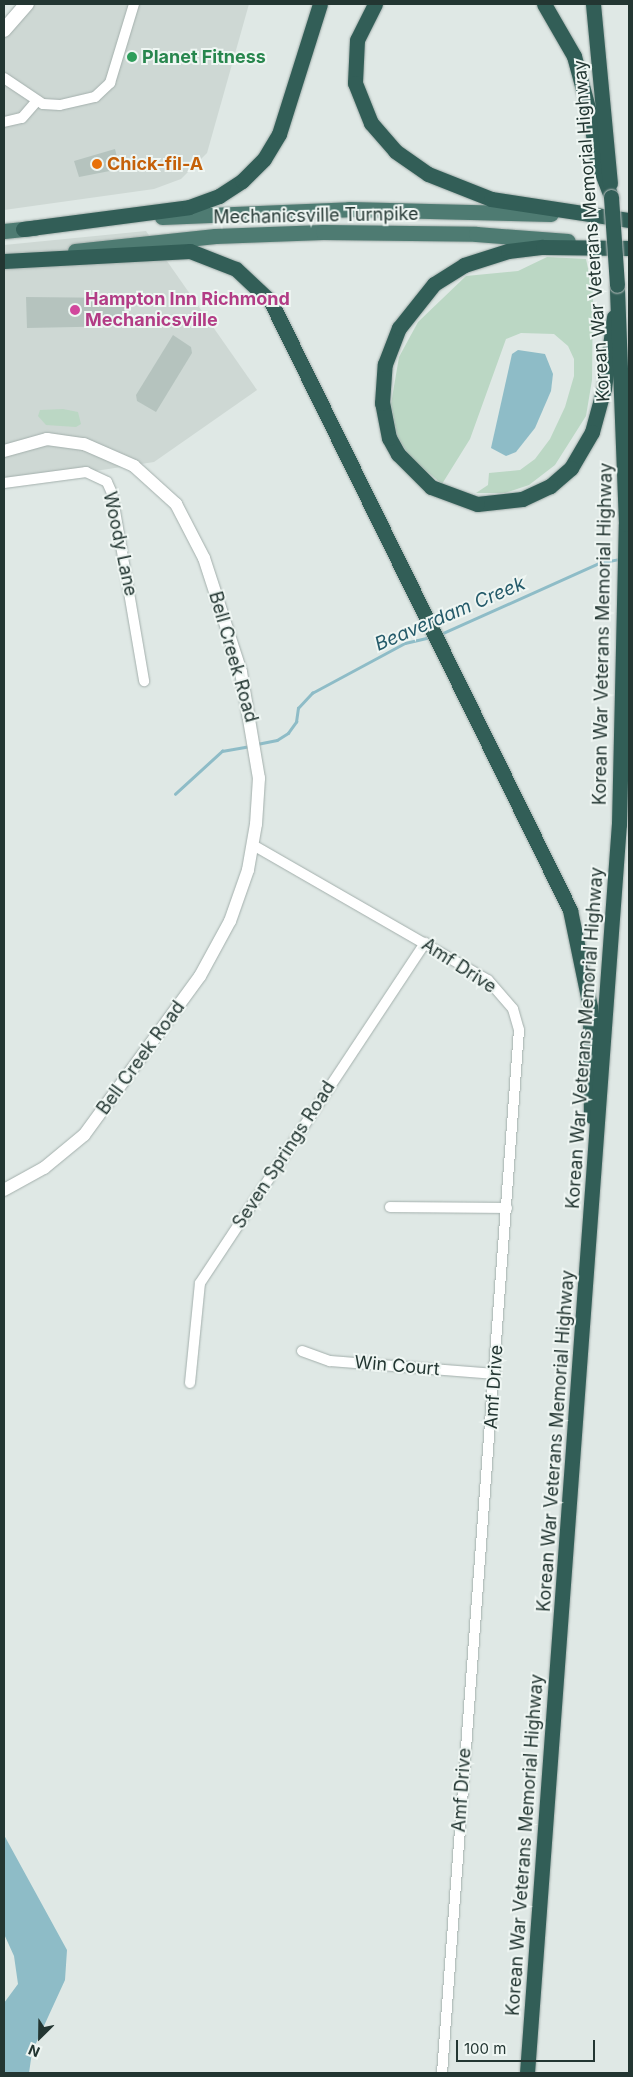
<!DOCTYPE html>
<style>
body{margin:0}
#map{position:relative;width:633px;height:2077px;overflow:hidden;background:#dfe8e5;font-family:Inter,sans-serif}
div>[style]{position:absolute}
.built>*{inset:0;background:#ced8d4}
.green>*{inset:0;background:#bbd7c4}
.water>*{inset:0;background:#8ebcc7}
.stream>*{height:2.5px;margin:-1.25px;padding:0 1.25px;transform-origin:1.25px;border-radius:1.25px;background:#8ebcc7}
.building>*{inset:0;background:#b5c3be}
.roads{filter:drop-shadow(0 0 1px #a3afac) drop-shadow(0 0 1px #a3afac)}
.minor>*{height:10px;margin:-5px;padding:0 5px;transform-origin:5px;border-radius:5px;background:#fff}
.tertiary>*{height:12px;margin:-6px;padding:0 6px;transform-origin:6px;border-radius:6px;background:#fff}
.secondary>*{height:14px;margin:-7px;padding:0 7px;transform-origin:7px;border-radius:7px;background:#fff}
.trunk>*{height:15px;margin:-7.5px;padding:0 7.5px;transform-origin:7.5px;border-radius:7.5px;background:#4e7b72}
.motorway>*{height:15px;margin:-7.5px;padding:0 7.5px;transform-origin:7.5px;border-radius:7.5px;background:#325e57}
.bridges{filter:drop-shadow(0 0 1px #bdc3c2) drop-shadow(0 0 1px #bdc3c2)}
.motorway-bridge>*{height:15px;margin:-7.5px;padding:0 7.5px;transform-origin:7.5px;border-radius:7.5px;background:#325e57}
.dots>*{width:14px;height:14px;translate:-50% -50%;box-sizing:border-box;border:2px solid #eff6f3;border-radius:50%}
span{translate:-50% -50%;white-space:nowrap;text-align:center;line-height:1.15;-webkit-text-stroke:4px #eff6f3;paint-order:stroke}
.leisure-label{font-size:18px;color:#27864d;font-weight:700}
.left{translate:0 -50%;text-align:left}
.food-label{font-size:18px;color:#c56008;font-weight:700}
.street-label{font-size:18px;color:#233632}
.hotel-label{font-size:18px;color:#b23c85;font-weight:700}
.water-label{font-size:19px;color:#255b6a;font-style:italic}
.frame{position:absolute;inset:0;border:5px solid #233632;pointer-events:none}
.north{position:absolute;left:15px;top:2012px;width:50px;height:50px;-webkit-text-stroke:4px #eff6f3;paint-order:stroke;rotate:203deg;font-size:14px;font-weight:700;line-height:20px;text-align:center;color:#233632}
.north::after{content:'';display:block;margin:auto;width:18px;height:22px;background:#233632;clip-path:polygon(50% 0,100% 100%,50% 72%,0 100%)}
.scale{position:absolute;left:456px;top:2040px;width:139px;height:22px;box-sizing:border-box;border:2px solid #233632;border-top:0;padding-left:6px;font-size:15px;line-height:18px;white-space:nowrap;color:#233632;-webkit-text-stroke:4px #eff6f3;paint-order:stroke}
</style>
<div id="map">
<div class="built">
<i style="clip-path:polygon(33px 4px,249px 4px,207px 153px,181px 179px,154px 189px,4px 210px,4px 36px)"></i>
<i style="clip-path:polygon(146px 231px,257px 390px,154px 462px,4px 485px,4px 245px)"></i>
</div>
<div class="green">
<i style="clip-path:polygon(547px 257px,586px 259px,593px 292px,592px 380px,586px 416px,555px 465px,529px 485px,505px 493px,476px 493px,488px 485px,489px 473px,520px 470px,535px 459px,550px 439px,565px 407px,574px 376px,574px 359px,568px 346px,554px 334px,521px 333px,506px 339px,470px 439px,442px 484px,410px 457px,397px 436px,391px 404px,399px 357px,418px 322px,466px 276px,518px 271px)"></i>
<i style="clip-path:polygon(63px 409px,78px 412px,81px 424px,76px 427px,46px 425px,38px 416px,40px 410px)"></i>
</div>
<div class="water">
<i style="clip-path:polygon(518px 350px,545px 354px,553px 374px,551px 391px,535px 428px,516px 452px,506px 456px,491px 448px,512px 354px)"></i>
<i style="clip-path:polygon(4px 1835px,67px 1950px,65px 1980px,32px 2052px,29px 2073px,4px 2073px,4px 2003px,18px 1984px,14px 1956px,4px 1934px)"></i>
</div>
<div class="stream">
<i style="left:441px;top:634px;width:173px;rotate:-24.2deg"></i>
<i style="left:599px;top:563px;width:21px;rotate:-11deg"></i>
<i style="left:257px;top:744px;width:20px;rotate:-11deg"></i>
<i style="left:277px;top:740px;width:13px;rotate:-32deg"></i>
<i style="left:288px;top:733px;width:14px;rotate:-54deg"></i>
<i style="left:296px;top:722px;width:14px;rotate:-82deg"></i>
<i style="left:298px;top:708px;width:21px;rotate:-47deg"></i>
<i style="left:312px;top:693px;width:106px;rotate:-28.3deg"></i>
<i style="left:405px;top:643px;width:27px;rotate:-13deg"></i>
<i style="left:175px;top:794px;width:64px;rotate:-42.5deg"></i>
<i style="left:222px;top:751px;width:27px;rotate:-10deg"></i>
</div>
<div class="building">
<i style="clip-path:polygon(115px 149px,120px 169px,79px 177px,74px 161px)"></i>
<i style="clip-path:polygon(26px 297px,125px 298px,125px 326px,27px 328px)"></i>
<i style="clip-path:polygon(173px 335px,191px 347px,192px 353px,156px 412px,137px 401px,136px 395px)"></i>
</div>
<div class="roads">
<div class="minor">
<i style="left:4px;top:78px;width:47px;rotate:33.7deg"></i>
<i style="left:43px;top:104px;width:17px;rotate:3deg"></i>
<i style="left:60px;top:105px;width:36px;rotate:-13deg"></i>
<i style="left:95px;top:97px;width:21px;rotate:-43deg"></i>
<i style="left:110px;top:83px;width:83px;rotate:-73.1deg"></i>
<i style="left:4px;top:122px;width:18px;rotate:-13deg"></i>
<i style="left:22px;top:118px;width:23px;rotate:-49deg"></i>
<i style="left:4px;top:483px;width:83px;rotate:-7.6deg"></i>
<i style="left:86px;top:472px;width:23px;rotate:25deg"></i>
<i style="left:107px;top:482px;width:12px;rotate:66deg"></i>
<i style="left:112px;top:493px;width:191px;rotate:80.3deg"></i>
<i style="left:253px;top:845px;width:271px;rotate:29.9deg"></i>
<i style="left:488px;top:980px;width:38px;rotate:49deg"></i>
<i style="left:513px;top:1009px;width:22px;rotate:74deg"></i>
<i style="left:519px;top:1030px;width:1046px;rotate:94.22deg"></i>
<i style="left:390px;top:1207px;width:117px;rotate:0.5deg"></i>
<i style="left:302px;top:1351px;width:30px;rotate:20deg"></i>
<i style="left:330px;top:1361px;width:166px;rotate:4.5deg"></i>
<i style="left:190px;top:1383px;width:100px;rotate:-84.3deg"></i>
<i style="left:200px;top:1283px;width:408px;rotate:-56.5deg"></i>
</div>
<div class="tertiary">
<i style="left:4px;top:451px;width:45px;rotate:-15.6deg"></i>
<i style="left:47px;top:439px;width:37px;rotate:8deg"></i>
<i style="left:84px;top:444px;width:55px;rotate:23.7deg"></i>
<i style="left:134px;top:466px;width:57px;rotate:42.1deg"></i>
<i style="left:176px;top:504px;width:61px;rotate:62.6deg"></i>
<i style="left:204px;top:558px;width:120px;rotate:72deg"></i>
<i style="left:241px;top:672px;width:108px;rotate:80.4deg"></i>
<i style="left:259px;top:778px;width:46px;rotate:93.7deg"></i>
<i style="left:256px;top:824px;width:47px;rotate:99.9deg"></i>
<i style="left:248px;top:870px;width:54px;rotate:109.4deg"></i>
<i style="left:230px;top:921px;width:63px;rotate:118.6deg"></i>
<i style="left:200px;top:976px;width:197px;rotate:126.1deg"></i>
<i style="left:84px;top:1135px;width:52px;rotate:140.5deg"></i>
<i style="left:44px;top:1168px;width:46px;rotate:151.2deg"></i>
</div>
<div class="secondary">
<i style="left:4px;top:30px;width:35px;rotate:-49deg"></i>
</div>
<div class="trunk">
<i style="left:162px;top:217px;width:187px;rotate:-2.4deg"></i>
<i style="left:349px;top:209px;width:202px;rotate:1.4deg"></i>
<i style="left:4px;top:231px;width:31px;rotate:-6deg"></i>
<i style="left:75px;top:251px;width:141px;rotate:-6.1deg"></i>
<i style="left:215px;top:236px;width:108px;rotate:-2.1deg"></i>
<i style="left:323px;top:232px;width:153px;rotate:0.7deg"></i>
<i style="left:476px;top:234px;width:92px;rotate:4.4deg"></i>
</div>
<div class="motorway">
<i style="left:375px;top:4px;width:40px;rotate:116.6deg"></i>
<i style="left:357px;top:40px;width:43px;rotate:92.7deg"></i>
<i style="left:355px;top:83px;width:43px;rotate:68.2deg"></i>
<i style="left:371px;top:123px;width:37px;rotate:49deg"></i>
<i style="left:395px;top:151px;width:40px;rotate:34.9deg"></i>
<i style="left:428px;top:174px;width:68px;rotate:21.6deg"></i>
<i style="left:491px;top:199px;width:140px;rotate:8.7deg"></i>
<i style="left:544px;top:4px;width:60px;rotate:60deg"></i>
<i style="left:574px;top:56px;width:61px;rotate:74.8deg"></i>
<i style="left:590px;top:115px;width:46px;rotate:81.2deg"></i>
<i style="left:597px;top:160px;width:40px;rotate:69deg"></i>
<i style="left:593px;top:4px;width:180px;rotate:84.6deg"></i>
<i style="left:23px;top:229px;width:167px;rotate:-7.5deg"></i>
<i style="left:189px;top:207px;width:32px;rotate:-20deg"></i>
<i style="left:219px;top:196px;width:27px;rotate:-33deg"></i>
<i style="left:242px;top:181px;width:31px;rotate:-45deg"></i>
<i style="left:264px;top:159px;width:29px;rotate:-59deg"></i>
<i style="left:279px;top:134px;width:136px;rotate:-72.5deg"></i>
<i style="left:4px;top:261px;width:186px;rotate:-3.1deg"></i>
<i style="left:190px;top:251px;width:49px;rotate:21.4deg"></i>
<i style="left:236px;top:269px;width:48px;rotate:43.3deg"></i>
<i style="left:271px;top:302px;width:678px;rotate:63.81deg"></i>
<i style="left:570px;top:910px;width:99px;rotate:78.3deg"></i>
<i style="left:590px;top:1007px;width:109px;rotate:89.5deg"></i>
<i style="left:614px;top:317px;width:72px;rotate:98deg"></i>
<i style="left:604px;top:388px;width:46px;rotate:105.3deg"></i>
<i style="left:592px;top:432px;width:42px;rotate:120.3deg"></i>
<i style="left:571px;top:468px;width:28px;rotate:139deg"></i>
<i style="left:550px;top:486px;width:31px;rotate:155deg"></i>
<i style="left:522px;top:499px;width:45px;rotate:173.7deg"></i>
<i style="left:477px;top:504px;width:49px;rotate:-159.7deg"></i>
<i style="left:431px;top:487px;width:47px;rotate:-135deg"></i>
<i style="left:398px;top:454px;width:18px;rotate:-119deg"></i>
<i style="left:389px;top:438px;width:36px;rotate:-101deg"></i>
<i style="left:382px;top:403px;width:39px;rotate:-86deg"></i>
<i style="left:385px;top:364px;width:39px;rotate:-69deg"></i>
<i style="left:399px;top:328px;width:56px;rotate:-51.5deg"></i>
<i style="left:434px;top:284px;width:36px;rotate:-32deg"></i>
<i style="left:464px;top:265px;width:46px;rotate:-17.7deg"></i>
<i style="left:508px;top:251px;width:35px;rotate:-7deg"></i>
<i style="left:543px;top:247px;width:86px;rotate:0.7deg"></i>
<i style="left:527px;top:2073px;width:1252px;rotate:-85.79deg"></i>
<i style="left:619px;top:824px;width:300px;rotate:-88.7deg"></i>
<i style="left:626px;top:524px;width:239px;rotate:-92.2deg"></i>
</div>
</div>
<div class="bridges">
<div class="motorway-bridge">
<i style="left:611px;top:197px;width:88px;rotate:86.1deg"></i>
</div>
</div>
<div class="dots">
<i style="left:132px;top:57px;background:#2e9e5b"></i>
<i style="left:97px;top:164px;background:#e8710a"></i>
<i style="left:75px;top:310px;background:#d1479c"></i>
</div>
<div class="leisure-label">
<span class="left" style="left:142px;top:57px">Planet Fitness</span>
</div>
<div class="food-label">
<span class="left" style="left:107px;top:164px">Chick-fil-A</span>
</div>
<div class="street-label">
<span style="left:316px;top:216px;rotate:-1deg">Mechanicsville Turnpike</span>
<span style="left:592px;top:231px;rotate:-94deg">Korean War Veterans Memorial Highway</span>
<span style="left:120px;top:544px;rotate:78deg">Woody Lane</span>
<span style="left:603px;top:634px;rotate:-89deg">Korean War Veterans Memorial Highway</span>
<span style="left:233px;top:657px;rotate:74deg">Bell Creek Road</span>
<span style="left:459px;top:966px;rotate:33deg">Amf Drive</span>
<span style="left:585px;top:1038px;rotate:-86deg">Korean War Veterans Memorial Highway</span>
<span style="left:141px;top:1058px;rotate:-54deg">Bell Creek Road</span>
<span style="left:284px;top:1155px;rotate:-57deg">Seven Springs Road</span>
<span style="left:397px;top:1366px;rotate:5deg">Win Court</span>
<span style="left:494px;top:1387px;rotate:-86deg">Amf Drive</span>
<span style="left:556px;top:1441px;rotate:-86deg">Korean War Veterans Memorial Highway</span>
<span style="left:462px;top:1790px;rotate:-86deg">Amf Drive</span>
<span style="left:525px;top:1845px;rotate:-86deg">Korean War Veterans Memorial Highway</span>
</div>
<div class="hotel-label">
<span class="left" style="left:85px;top:310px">Hampton Inn Richmond<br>Mechanicsville</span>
</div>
<div class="water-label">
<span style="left:450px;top:614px;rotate:-23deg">Beaverdam Creek</span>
</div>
<div class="frame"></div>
<div class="north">N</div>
<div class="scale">100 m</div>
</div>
